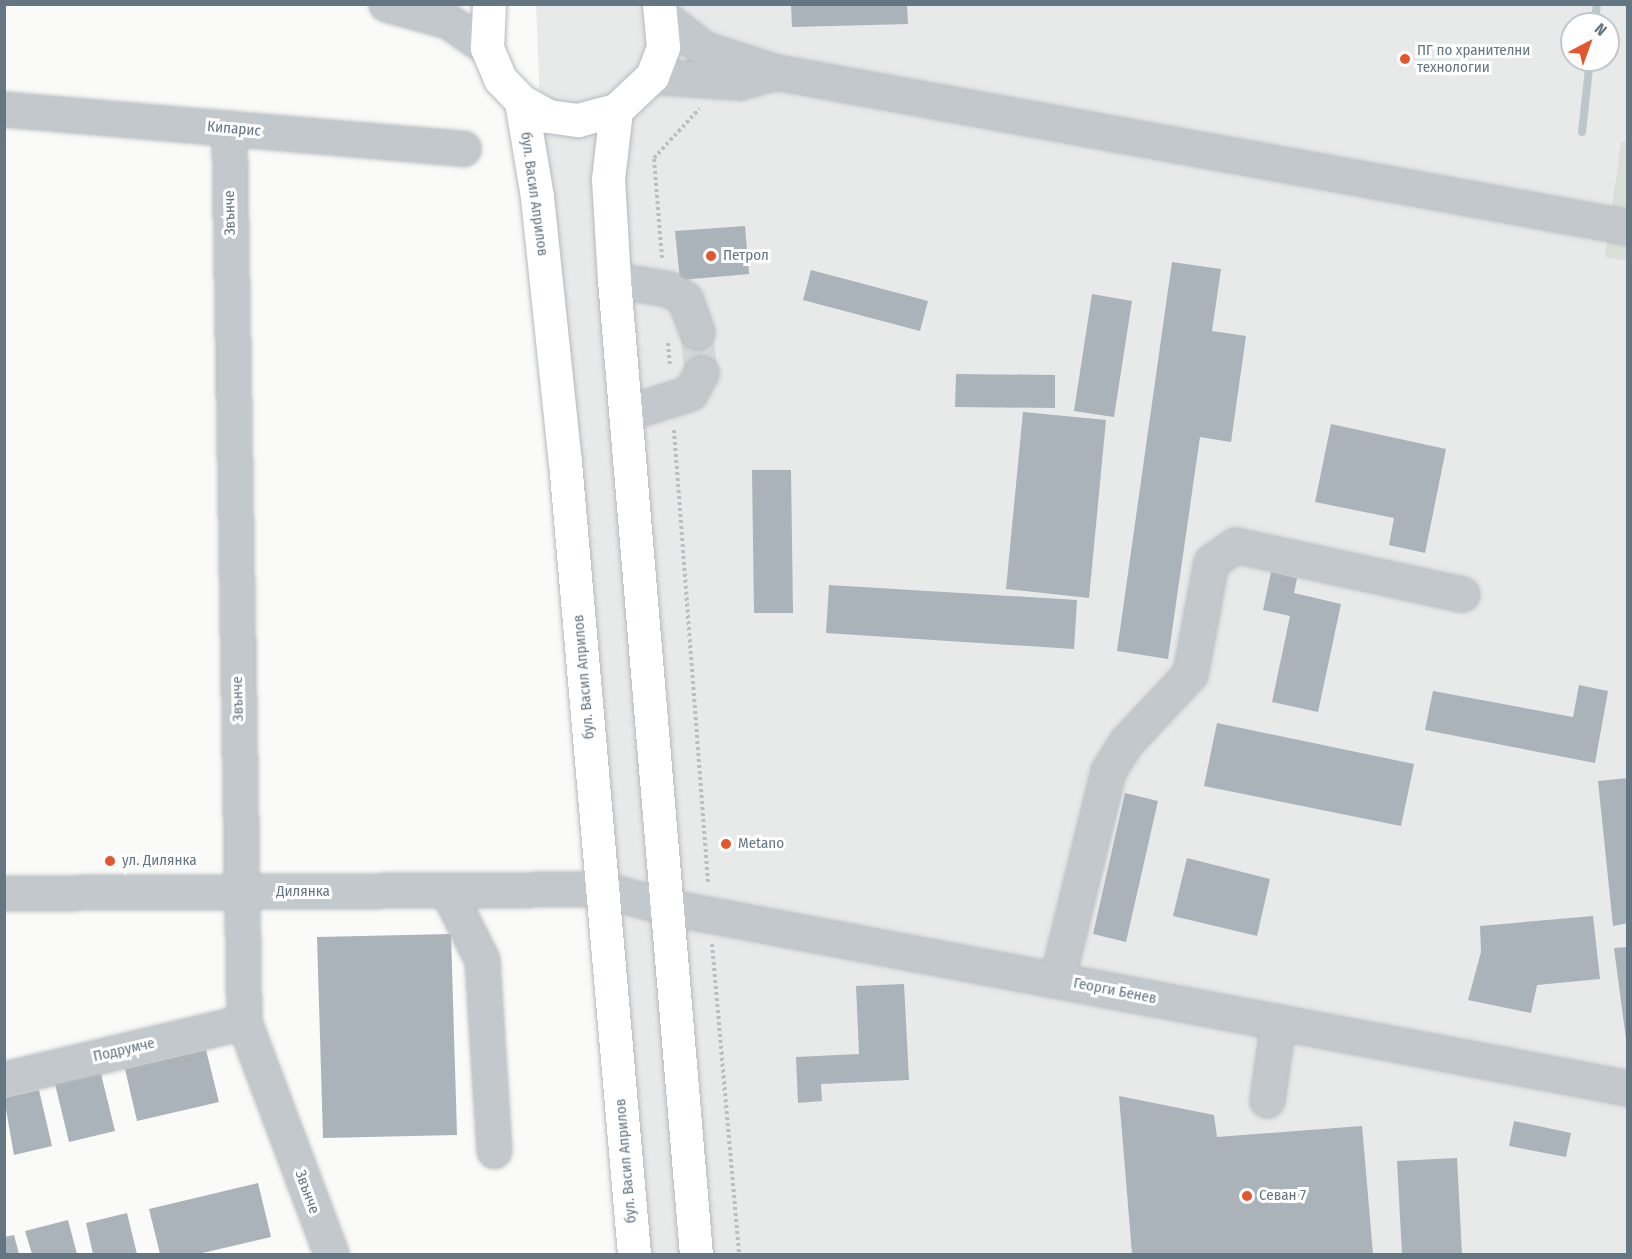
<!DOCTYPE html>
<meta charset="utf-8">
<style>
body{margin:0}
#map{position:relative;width:1632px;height:1259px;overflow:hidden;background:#fafaf8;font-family:"Fira Sans Condensed",sans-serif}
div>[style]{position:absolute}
.built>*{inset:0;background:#e8e9e9}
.green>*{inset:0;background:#dadfd7}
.stream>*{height:8px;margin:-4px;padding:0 4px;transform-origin:4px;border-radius:4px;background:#bbc7cb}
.building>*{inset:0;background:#aab3b9}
.minor-tunnel>*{height:33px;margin-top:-16.5px;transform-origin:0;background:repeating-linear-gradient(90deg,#d5d9db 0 33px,transparent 0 49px)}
.path>*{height:4px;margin-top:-2px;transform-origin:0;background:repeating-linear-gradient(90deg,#bbbfc2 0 3px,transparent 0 6px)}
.roads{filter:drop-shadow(0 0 2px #b5babe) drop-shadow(0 0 2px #b5babe)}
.minor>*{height:33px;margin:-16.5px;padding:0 16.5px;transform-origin:16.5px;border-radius:16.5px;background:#c3c8cc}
.major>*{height:33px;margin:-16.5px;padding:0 16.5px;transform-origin:16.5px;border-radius:16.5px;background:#fff}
.dots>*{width:16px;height:16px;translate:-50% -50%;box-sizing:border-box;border:3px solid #fff;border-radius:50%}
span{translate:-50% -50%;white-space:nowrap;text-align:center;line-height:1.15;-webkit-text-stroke:6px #fff;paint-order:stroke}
.poi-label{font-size:15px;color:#657683}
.left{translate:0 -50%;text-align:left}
.street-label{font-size:15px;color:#657683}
.frame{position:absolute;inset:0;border:6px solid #657683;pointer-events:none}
.north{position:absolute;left:1560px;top:12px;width:60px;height:60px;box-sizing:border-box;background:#fff;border:2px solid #c1c8cd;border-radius:50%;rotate:41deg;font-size:16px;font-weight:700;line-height:24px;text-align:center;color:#657683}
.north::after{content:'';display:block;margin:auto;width:21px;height:27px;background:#e4572e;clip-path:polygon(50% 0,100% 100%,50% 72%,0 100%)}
</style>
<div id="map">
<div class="built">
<i style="clip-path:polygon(evenodd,536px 5px,1627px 5px,1627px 140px,1621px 142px,1606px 257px,1628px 261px,1627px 1254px,622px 1254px,553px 434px,536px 5px,1572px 24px,1608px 24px,1608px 60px,1572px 60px,1572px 24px)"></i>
</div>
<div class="green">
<i style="clip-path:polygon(1627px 140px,1627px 261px,1605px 257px,1621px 142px)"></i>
</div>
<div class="stream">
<i style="left:1594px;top:24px;width:20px;rotate:-81deg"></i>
<i style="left:1582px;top:132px;width:72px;rotate:-83.7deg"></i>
</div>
<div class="building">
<i style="clip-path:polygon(791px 4px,907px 4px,908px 24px,792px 27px)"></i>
<i style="clip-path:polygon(745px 226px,749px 274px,680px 280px,675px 231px)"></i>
<i style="clip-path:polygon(1172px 262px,1221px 269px,1212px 331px,1246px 336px,1231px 442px,1200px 437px,1168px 659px,1117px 651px)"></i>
<i style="clip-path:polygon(811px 270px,928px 301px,920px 331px,803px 300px)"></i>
<i style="clip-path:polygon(1092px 294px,1132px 301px,1114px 417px,1074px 411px)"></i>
<i style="clip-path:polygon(956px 374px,1055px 375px,1055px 408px,955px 407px)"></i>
<i style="clip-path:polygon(1023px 412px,1106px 420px,1089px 598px,1006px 589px)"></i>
<i style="clip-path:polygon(1331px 424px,1446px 449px,1425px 553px,1389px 545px,1394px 518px,1315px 502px)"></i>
<i style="clip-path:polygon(752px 470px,791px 470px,793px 613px,754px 613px)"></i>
<i style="clip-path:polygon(1271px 572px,1297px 578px,1294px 593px,1341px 604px,1318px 712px,1272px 702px,1290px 616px,1263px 610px)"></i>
<i style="clip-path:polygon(829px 585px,1077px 600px,1074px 649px,826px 633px)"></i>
<i style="clip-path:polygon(1579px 685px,1608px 691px,1595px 763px,1425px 730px,1433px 691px,1573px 717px)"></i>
<i style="clip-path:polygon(1217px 723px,1414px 764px,1401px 826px,1204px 786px)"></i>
<i style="clip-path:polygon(1628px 778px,1628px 923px,1613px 926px,1598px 781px)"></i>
<i style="clip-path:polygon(1125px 793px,1158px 801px,1126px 942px,1093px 934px)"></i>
<i style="clip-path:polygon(1187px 858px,1270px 879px,1257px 936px,1173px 916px)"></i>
<i style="clip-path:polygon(1593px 916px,1600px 979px,1537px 985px,1531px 1013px,1468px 1000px,1481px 952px,1480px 926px)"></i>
<i style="clip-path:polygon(451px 934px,457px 1135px,323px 1138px,317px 937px)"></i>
<i style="clip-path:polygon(1628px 947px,1628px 1039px,1626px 1039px,1614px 948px)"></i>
<i style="clip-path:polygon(904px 984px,909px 1080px,821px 1084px,822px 1101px,798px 1103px,796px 1057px,859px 1054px,856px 986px)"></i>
<i style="clip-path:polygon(206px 1050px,219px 1102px,137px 1121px,125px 1069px)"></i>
<i style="clip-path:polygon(101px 1074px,115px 1131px,69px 1142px,55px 1084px)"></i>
<i style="clip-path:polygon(39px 1090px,52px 1146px,14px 1155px,4px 1098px)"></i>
<i style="clip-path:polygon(1119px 1096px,1214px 1115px,1217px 1137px,1362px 1126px,1373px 1254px,1132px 1254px)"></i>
<i style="clip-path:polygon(1514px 1121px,1571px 1133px,1566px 1157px,1509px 1146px)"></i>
<i style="clip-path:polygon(1457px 1158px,1462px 1254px,1402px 1254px,1397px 1161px)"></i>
<i style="clip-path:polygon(258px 1183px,271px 1237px,198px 1254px,160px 1254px,149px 1209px)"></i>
<i style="clip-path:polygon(127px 1213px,137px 1254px,93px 1254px,86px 1223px)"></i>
<i style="clip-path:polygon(68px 1220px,77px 1254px,32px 1254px,25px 1231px)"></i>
<i style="clip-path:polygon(14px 1235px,19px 1254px,4px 1254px,4px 1237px)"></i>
</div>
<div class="minor-tunnel">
<i style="left:697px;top:332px;width:41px;rotate:84.4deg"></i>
</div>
<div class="path">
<i style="left:662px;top:258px;width:100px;rotate:-94.6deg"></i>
<i style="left:654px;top:158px;width:67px;rotate:-47.4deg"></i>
<i style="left:668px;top:343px;width:22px;rotate:85deg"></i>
<i style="left:674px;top:430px;width:454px;rotate:85.7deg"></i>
<i style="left:712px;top:944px;width:311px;rotate:85deg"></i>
</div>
<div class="roads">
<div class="minor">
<i style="left:386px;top:4px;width:64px;rotate:15.3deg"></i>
<i style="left:448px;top:21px;width:47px;rotate:34.7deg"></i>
<i style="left:663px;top:17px;width:52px;rotate:38deg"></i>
<i style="left:704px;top:49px;width:76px;rotate:17.7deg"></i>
<i style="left:776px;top:72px;width:866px;rotate:10.31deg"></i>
<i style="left:652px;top:76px;width:87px;rotate:3.9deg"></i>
<i style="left:739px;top:82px;width:38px;rotate:-15deg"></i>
<i style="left:4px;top:109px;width:461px;rotate:4.9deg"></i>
<i style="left:229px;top:128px;width:894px;rotate:89.04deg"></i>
<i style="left:244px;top:1022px;width:248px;rotate:69.4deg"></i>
<i style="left:614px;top:280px;width:56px;rotate:9.3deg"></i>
<i style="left:669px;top:289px;width:19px;rotate:32deg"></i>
<i style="left:685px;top:299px;width:35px;rotate:70deg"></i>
<i style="left:626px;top:413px;width:67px;rotate:-17.4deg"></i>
<i style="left:690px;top:393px;width:23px;rotate:-61deg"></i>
<i style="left:448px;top:892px;width:76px;rotate:63.4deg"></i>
<i style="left:482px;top:960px;width:191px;rotate:86.4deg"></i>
<i style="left:4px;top:893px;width:598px;rotate:-0.38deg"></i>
<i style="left:602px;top:889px;width:63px;rotate:15.6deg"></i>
<i style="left:663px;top:906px;width:982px;rotate:10.68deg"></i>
<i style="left:1057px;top:979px;width:214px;rotate:-76.2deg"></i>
<i style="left:1108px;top:771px;width:36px;rotate:-58deg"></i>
<i style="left:1127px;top:741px;width:92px;rotate:-46.8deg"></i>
<i style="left:1190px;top:674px;width:114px;rotate:-79.4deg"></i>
<i style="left:1211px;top:562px;width:29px;rotate:-35deg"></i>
<i style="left:1235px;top:545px;width:232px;rotate:12.2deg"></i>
<i style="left:4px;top:1079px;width:247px;rotate:-13.4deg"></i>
<i style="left:1267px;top:1100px;width:79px;rotate:-82deg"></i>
</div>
<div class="major">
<i style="left:489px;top:4px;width:44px;rotate:92.6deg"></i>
<i style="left:487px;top:48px;width:34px;rotate:67deg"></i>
<i style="left:500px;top:79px;width:30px;rotate:46deg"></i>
<i style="left:521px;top:101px;width:31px;rotate:29deg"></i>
<i style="left:548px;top:116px;width:30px;rotate:8deg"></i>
<i style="left:578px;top:120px;width:39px;rotate:-15deg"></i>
<i style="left:616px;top:110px;width:50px;rotate:-43.4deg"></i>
<i style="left:652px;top:76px;width:31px;rotate:-69deg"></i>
<i style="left:663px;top:47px;width:43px;rotate:-95.3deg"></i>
<i style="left:521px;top:101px;width:97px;rotate:80.5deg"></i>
<i style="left:537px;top:197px;width:266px;rotate:84deg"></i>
<i style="left:565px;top:462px;width:795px;rotate:85.02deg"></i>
<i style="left:616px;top:110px;width:69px;rotate:96.6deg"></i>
<i style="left:608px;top:179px;width:101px;rotate:86.6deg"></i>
<i style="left:614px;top:280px;width:977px;rotate:85.19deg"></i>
</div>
</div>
<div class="dots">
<i style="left:1405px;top:59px;background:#e4572e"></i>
<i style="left:711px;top:256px;background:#e4572e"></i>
<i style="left:726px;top:844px;background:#e4572e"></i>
<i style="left:110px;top:861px;background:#e4572e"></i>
<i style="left:1247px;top:1196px;background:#e4572e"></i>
</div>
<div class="poi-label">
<span class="left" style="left:1417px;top:59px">ПГ по хранителни<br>технологии</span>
<span class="left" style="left:723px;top:256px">Петрол</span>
<span class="left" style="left:738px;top:844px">Metano</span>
<span class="left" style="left:122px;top:861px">ул. Дилянка</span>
<span class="left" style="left:1259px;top:1196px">Севан 7</span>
</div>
<div class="street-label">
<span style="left:234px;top:129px;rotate:5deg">Кипарис</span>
<span style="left:534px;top:194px;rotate:82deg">бул. Васил Априлов</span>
<span style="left:230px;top:213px;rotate:-91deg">Звънче</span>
<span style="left:584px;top:677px;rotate:-95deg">бул. Васил Априлов</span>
<span style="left:238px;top:699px;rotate:-91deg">Звънче</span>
<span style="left:303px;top:892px">Дилянка</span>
<span style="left:1115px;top:991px;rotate:11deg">Георги Бенев</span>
<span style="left:124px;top:1050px;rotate:-13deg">Подрумче</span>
<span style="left:626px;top:1161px;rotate:-95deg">бул. Васил Априлов</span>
<span style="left:307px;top:1192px;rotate:70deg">Звънче</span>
</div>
<div class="frame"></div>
<div class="north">N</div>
</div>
